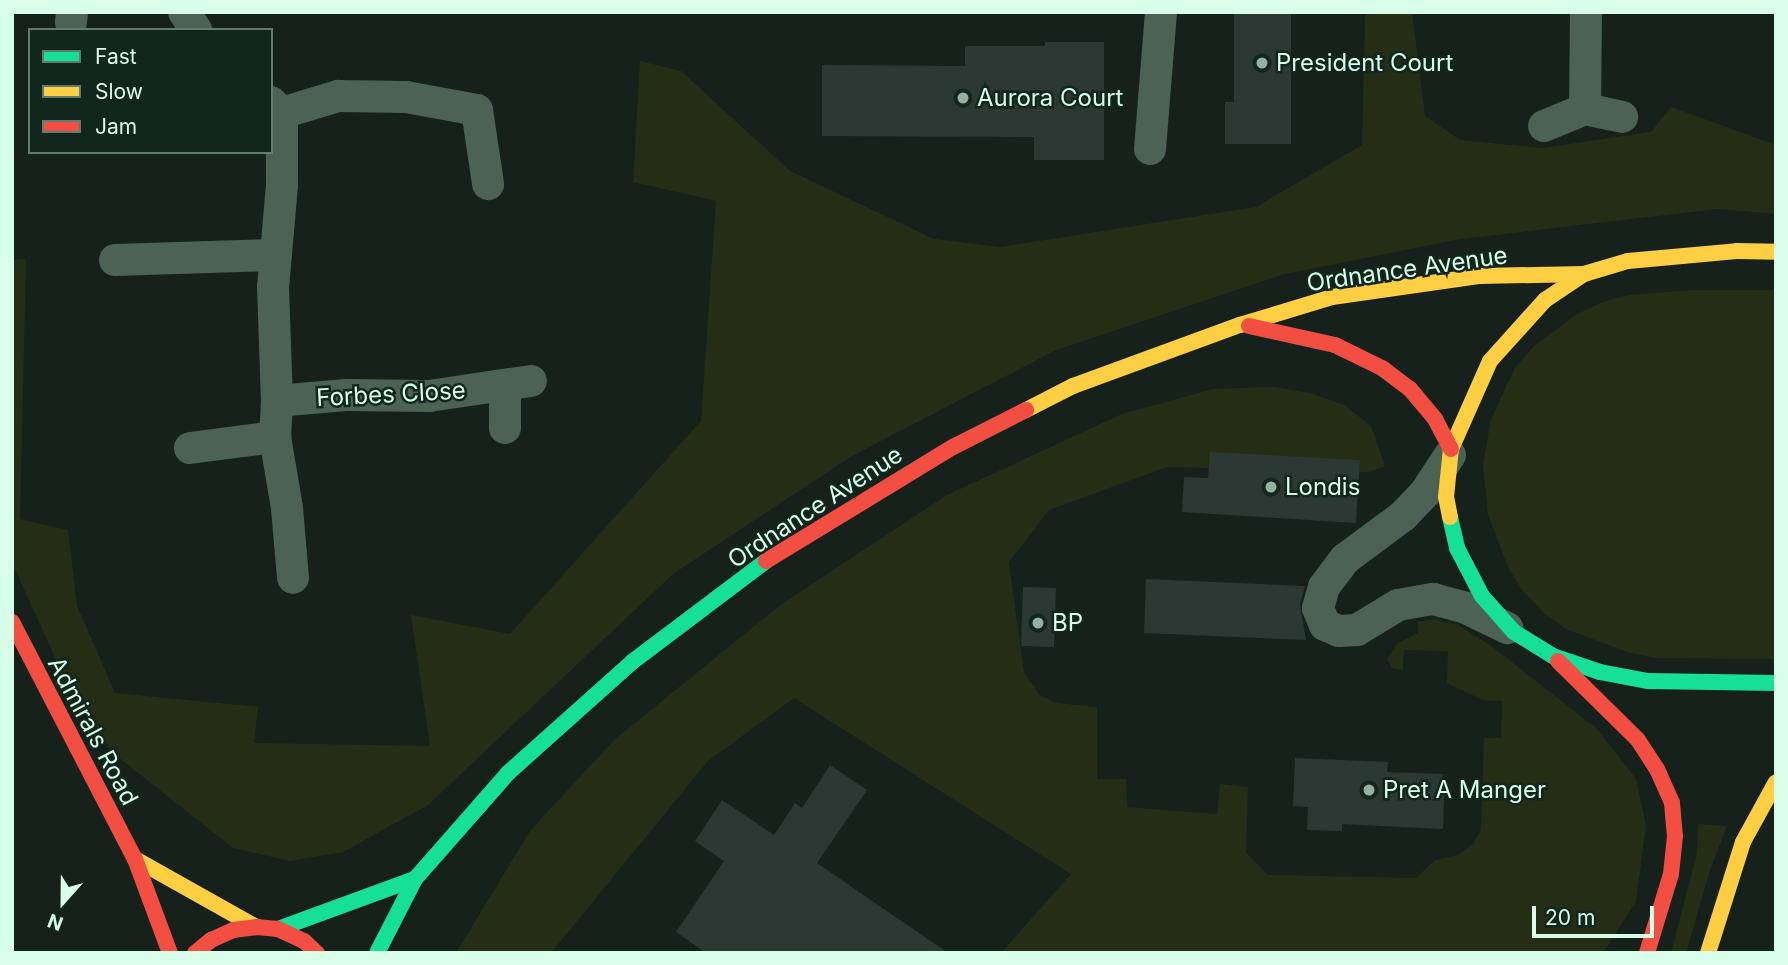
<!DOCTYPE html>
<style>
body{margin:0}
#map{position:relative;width:1788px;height:965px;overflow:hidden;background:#16211c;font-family:Inter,sans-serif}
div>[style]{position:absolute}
.green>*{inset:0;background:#252e15}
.building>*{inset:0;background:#2b3833}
.street>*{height:32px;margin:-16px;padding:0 16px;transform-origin:16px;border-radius:16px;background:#4b6254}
.fast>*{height:16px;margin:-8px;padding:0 8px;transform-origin:8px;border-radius:8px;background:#16e098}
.slow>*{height:16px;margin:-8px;padding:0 8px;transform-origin:8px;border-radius:8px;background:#ffcf43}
.jam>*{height:16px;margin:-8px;padding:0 8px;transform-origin:8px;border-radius:8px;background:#f24e42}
.dots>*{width:19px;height:19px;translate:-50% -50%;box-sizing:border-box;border:4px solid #11261c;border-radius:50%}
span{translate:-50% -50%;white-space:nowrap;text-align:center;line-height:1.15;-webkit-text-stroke:5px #11261c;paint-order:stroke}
.poi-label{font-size:24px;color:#d8fde9}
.left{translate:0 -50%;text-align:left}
.street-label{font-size:24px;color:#d8fde9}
.frame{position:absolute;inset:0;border:14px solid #d8fde9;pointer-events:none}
.legend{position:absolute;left:28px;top:28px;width:245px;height:126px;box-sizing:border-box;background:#11261c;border:2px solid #617c6e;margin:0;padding:9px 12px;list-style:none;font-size:21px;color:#d8fde9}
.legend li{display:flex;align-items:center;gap:14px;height:35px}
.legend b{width:35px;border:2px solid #617c6e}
.north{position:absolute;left:28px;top:867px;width:70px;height:70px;-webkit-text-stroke:5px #11261c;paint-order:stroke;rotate:201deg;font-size:19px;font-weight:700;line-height:28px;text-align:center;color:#d8fde9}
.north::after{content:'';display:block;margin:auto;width:24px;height:32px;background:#d8fde9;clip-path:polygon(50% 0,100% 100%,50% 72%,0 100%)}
.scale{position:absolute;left:1532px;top:906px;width:122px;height:32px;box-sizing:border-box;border:4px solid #d8fde9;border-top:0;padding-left:9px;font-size:21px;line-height:24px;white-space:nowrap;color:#d8fde9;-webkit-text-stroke:5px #11261c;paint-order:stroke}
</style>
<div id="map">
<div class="green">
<i style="clip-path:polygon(1368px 12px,1412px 12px,1425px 116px,1460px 140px,1542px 148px,1651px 132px,1671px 107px,1776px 145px,1776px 214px,1717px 209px,1461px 239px,1281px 275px,1056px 350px,850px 457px,673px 574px,428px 805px,343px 852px,290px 861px,233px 848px,113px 753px,62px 673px,12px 562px,12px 260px,26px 259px,20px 519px,68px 530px,77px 606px,115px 693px,258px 707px,254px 743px,430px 746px,411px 615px,510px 634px,701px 421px,716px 201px,633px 182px,640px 61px,681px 71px,790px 171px,934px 239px,1000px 247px,1256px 207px,1362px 145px,1365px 16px)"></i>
<i style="clip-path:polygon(1692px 290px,1776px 290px,1776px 659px,1657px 658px,1627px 652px,1566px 629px,1544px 613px,1522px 590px,1508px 567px,1488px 515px,1483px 465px,1491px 419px,1515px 368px,1533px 347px,1577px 314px,1603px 302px,1628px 295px)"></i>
<i style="clip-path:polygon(1273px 387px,1310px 393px,1344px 405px,1371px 426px,1385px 466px,1370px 472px,1167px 467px,1049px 510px,1009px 562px,1024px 673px,1040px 695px,1056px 703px,1097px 707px,1097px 779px,1126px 779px,1127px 807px,1217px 814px,1220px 784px,1248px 787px,1246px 853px,1268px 875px,1416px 878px,1435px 860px,1458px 855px,1473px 844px,1481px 830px,1484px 738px,1501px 738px,1502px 701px,1483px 700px,1447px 683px,1448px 651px,1404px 650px,1403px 670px,1392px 668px,1387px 659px,1397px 644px,1418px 633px,1418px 622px,1433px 619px,1458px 625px,1490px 645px,1597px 729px,1636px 779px,1646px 825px,1636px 901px,1603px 953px,1001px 953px,1071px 874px,794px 698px,708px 761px,551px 953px,456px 953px,530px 831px,614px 740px,779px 606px,947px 495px,1122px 414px,1213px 389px)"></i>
<i style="clip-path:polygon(1698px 824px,1727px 826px,1710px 870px,1686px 953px,1671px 953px,1697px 853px)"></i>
</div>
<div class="building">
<i style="clip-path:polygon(1234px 12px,1291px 12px,1291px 144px,1225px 144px,1225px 102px,1234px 102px)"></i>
<i style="clip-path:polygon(1045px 42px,1104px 42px,1104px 160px,1034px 160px,1034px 137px,822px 136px,822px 65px,965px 66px,965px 46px,1045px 46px)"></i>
<i style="clip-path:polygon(1210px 452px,1360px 460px,1356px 523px,1182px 512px,1184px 477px,1208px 478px)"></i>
<i style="clip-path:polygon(1146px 579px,1305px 586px,1300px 604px,1306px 640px,1144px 633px)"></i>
<i style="clip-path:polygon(1023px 587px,1056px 588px,1054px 647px,1021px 646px)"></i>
<i style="clip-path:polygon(1295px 758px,1388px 762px,1387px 772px,1445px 774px,1443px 829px,1342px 824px,1342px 831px,1307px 830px,1308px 807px,1293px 806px)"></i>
<i style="clip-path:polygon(830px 765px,867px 790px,817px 863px,948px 953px,706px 953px,676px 932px,724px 861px,695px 841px,722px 800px,774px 835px,795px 803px,802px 808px)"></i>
</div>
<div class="street">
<i style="left:184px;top:12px;width:22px;rotate:56deg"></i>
<i style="left:71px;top:22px;width:10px;rotate:-84deg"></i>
<i style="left:271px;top:102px;width:16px;rotate:45deg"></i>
<i style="left:282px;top:113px;width:72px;rotate:90deg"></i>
<i style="left:282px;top:185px;width:102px;rotate:95deg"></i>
<i style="left:273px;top:287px;width:114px;rotate:88deg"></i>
<i style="left:277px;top:401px;width:36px;rotate:93deg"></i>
<i style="left:275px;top:437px;width:72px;rotate:80.4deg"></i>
<i style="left:287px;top:508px;width:70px;rotate:85.1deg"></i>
<i style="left:1585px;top:109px;width:97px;rotate:-89.4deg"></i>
<i style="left:282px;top:113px;width:59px;rotate:-16.9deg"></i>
<i style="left:338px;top:96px;width:68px;rotate:0.8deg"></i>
<i style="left:406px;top:97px;width:72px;rotate:10.4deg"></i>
<i style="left:477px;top:110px;width:75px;rotate:81.5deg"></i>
<i style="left:1544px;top:126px;width:44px;rotate:-22.5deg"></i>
<i style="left:1585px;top:109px;width:38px;rotate:12deg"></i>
<i style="left:1150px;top:149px;width:137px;rotate:-85.4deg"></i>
<i style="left:115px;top:260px;width:161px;rotate:-1.8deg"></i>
<i style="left:277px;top:401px;width:69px;rotate:-5deg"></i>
<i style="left:346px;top:395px;width:83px;rotate:0.7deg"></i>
<i style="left:429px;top:396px;width:103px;rotate:-8.4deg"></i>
<i style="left:505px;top:428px;width:42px;rotate:-90deg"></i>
<i style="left:190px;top:448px;width:86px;rotate:-7.4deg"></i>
<i style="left:1450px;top:455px;width:45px;rotate:123.3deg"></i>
<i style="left:1425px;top:493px;width:32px;rotate:134deg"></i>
<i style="left:1403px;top:516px;width:72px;rotate:143.4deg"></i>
<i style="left:1345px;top:559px;width:35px;rotate:127deg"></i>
<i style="left:1324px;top:587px;width:22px;rotate:106deg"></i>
<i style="left:1318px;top:608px;width:18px;rotate:68deg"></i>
<i style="left:1325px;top:625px;width:15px;rotate:23deg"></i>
<i style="left:1339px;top:631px;width:18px;rotate:-3deg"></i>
<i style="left:1357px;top:630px;width:48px;rotate:-31.4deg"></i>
<i style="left:1398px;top:605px;width:36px;rotate:-10deg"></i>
<i style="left:1433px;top:599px;width:34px;rotate:15deg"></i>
<i style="left:1466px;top:608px;width:46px;rotate:26deg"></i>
</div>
<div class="fast">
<i style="left:1450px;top:517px;width:32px;rotate:77deg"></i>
<i style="left:1457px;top:548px;width:54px;rotate:62.5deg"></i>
<i style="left:1482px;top:596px;width:48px;rotate:48.4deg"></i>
<i style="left:1514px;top:632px;width:46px;rotate:31.6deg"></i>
<i style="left:1553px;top:656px;width:50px;rotate:18.8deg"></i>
<i style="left:1600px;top:672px;width:49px;rotate:10.6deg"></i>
<i style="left:1648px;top:681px;width:128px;rotate:0.9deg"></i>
<i style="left:278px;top:929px;width:146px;rotate:-20.1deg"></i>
<i style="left:377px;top:953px;width:83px;rotate:-62.8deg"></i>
<i style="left:415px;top:879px;width:141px;rotate:-48.7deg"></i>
<i style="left:508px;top:773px;width:166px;rotate:-41.8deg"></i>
<i style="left:632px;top:662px;width:168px;rotate:-37deg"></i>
</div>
<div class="slow">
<i style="left:1026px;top:410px;width:53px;rotate:-27.1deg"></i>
<i style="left:1073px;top:386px;width:178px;rotate:-20.1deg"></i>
<i style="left:1240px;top:325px;width:96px;rotate:-16.9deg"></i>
<i style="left:1332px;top:297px;width:148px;rotate:-8.1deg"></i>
<i style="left:1479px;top:276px;width:105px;rotate:-1.1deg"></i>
<i style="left:1450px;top:517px;width:20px;rotate:-101deg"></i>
<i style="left:1446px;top:497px;width:48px;rotate:-84.1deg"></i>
<i style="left:1451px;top:449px;width:96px;rotate:-66.1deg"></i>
<i style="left:1490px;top:361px;width:82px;rotate:-48deg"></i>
<i style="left:1545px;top:300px;width:47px;rotate:-33.7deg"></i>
<i style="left:1584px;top:274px;width:46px;rotate:-16.5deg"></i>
<i style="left:1628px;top:261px;width:109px;rotate:-5.2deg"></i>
<i style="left:1737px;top:251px;width:39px;rotate:1deg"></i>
<i style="left:135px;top:859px;width:139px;rotate:29.3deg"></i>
<i style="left:1708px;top:953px;width:116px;rotate:-72.5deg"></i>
<i style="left:1743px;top:842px;width:68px;rotate:-61.2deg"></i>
</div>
<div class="jam">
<i style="left:1249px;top:326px;width:88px;rotate:12.5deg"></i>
<i style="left:1335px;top:345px;width:52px;rotate:26.1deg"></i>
<i style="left:1382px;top:368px;width:35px;rotate:37deg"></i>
<i style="left:1410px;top:389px;width:39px;rotate:50deg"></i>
<i style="left:1435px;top:419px;width:34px;rotate:62deg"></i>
<i style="left:766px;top:561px;width:219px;rotate:-31.4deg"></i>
<i style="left:953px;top:447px;width:82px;rotate:-26.9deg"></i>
<i style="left:12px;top:622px;width:267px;rotate:62.6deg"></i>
<i style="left:135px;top:859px;width:100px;rotate:69.6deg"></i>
<i style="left:1558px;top:661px;width:112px;rotate:44.6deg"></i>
<i style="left:1638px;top:740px;width:35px;rotate:57deg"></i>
<i style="left:1657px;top:769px;width:37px;rotate:66deg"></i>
<i style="left:1672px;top:803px;width:33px;rotate:85deg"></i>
<i style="left:1675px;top:836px;width:38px;rotate:96deg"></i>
<i style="left:1671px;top:874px;width:83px;rotate:106.9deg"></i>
<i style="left:195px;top:953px;width:21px;rotate:-39deg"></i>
<i style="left:211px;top:940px;width:24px;rotate:-24deg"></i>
<i style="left:233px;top:930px;width:23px;rotate:-7deg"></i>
<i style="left:256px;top:927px;width:22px;rotate:5deg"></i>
<i style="left:278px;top:929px;width:29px;rotate:25deg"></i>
<i style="left:304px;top:941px;width:18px;rotate:43deg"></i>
</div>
<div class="dots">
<i style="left:1262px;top:63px;background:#94b0a1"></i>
<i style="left:963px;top:98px;background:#94b0a1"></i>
<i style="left:1271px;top:487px;background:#94b0a1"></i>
<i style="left:1038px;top:623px;background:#94b0a1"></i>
<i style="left:1369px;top:790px;background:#94b0a1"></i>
</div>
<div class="poi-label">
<span class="left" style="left:1276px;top:63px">President Court</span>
<span class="left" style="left:977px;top:98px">Aurora Court</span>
<span class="left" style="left:1285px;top:487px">Londis</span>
<span class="left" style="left:1052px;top:623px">BP</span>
<span class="left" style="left:1383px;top:790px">Pret A Manger</span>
</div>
<div class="street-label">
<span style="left:1407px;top:269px;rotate:-8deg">Ordnance Avenue</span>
<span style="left:391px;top:394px;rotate:-3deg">Forbes Close</span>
<span style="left:815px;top:507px;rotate:-33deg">Ordnance Avenue</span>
<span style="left:93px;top:731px;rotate:62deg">Admirals Road</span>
</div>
<div class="frame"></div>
<ul class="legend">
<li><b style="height:9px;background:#16e098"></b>Fast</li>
<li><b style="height:9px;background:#ffcf43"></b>Slow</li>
<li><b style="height:9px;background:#f24e42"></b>Jam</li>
</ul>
<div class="north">N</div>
<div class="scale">20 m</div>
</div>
